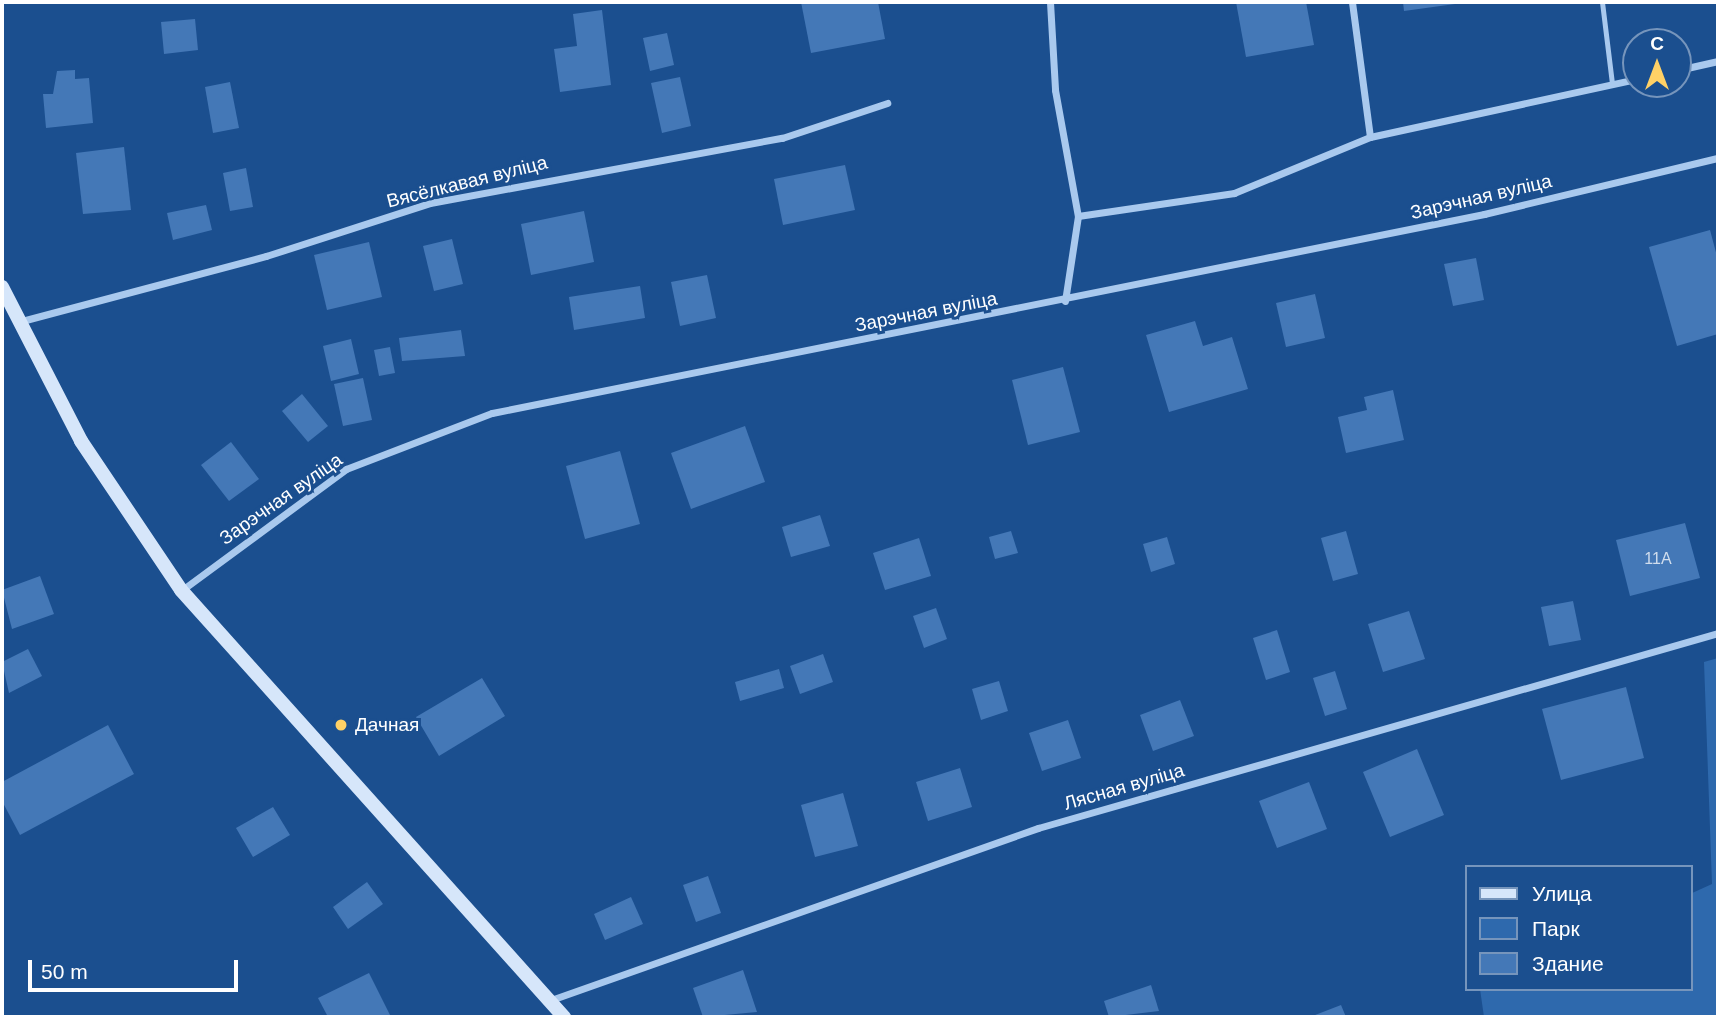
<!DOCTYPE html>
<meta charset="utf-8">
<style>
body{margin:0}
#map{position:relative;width:1720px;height:1019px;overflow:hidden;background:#1b4f8f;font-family:Helvetica,sans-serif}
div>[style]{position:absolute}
.green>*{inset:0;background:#2e69ad}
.building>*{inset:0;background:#4478b7}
.lane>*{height:5px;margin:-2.5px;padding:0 2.5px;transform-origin:2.5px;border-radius:2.5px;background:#a9c9ee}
.street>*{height:7px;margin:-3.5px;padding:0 3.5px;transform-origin:3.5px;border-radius:3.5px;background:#a9c9ee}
.secondary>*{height:14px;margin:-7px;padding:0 7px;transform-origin:7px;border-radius:7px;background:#d6e6fa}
.dots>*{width:19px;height:19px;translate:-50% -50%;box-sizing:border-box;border:4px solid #1b4f8f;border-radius:50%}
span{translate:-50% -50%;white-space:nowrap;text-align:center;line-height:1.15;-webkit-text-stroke:6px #1b4f8f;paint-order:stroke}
.number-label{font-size:16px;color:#d0dded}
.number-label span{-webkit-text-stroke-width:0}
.street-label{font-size:19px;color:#fff}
.poi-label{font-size:19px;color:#fff}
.left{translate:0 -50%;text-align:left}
.frame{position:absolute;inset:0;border:4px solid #fff;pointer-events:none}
.legend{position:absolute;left:1465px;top:865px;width:228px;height:126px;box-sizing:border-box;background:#1b4f8f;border:2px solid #7695bc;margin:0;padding:9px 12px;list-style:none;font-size:21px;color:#fff}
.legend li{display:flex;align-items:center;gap:14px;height:35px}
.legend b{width:35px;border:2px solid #7695bc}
.north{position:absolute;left:1622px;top:28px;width:70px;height:70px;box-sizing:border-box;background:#1b4f8f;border:2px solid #7695bc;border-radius:50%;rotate:0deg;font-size:19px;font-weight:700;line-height:28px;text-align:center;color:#fff}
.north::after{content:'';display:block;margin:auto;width:24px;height:32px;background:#ffd166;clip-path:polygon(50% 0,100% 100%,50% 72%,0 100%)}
.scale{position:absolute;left:28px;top:960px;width:210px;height:32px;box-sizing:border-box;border:4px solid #fff;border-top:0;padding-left:9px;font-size:21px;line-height:24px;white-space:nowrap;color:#fff;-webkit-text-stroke:5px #1b4f8f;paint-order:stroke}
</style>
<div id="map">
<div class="green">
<i style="clip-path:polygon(1718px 658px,1718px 1017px,1484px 1017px,1480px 989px,1690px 989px,1690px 894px,1712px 884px,1704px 662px)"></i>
</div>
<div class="building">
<i style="clip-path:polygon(801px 2px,878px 2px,885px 39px,811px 53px)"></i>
<i style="clip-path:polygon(1236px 2px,1306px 2px,1314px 45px,1246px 57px)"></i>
<i style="clip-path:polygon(1403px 2px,1454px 2px,1455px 4px,1404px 11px)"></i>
<i style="clip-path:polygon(602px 10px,611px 85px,560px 92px,554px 49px,577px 46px,573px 14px)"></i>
<i style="clip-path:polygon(195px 19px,198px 50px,164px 54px,161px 22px)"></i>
<i style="clip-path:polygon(667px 33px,674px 65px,650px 71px,643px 38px)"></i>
<i style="clip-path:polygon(75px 70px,75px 79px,89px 78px,93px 123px,46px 128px,43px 94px,53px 94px,57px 71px)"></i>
<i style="clip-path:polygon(680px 77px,691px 126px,662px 133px,651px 83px)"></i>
<i style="clip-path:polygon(230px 82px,239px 128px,213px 133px,205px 87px)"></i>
<i style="clip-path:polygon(124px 147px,131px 210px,83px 214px,76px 153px)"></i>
<i style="clip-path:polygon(845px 165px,855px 210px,783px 225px,774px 179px)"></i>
<i style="clip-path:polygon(246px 168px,253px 207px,230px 211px,223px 173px)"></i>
<i style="clip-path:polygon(206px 205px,212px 230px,173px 240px,167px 213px)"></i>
<i style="clip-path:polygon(584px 211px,594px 262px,531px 275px,521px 224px)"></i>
<i style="clip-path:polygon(1710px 230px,1718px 260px,1718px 334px,1677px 346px,1649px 247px)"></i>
<i style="clip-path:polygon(452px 239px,463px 284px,434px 291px,423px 246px)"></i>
<i style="clip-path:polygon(369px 242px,382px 297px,327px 310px,314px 255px)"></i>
<i style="clip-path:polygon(1476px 258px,1484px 300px,1453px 306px,1444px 264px)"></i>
<i style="clip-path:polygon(707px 275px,716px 318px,680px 326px,671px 282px)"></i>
<i style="clip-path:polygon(640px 286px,645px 318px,574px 330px,569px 297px)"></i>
<i style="clip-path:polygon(1315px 294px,1325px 338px,1286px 347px,1276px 303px)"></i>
<i style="clip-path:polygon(1195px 321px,1203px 346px,1232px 337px,1248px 389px,1169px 412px,1146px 335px)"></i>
<i style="clip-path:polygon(461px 330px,465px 356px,402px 361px,399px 338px)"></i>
<i style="clip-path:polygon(351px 339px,359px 374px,331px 381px,323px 346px)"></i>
<i style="clip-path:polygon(390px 347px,395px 373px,379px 376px,374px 350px)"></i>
<i style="clip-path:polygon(1063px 367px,1080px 432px,1028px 445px,1012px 380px)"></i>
<i style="clip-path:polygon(363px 378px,372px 420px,343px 426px,334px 384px)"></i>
<i style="clip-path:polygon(1393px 390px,1404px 440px,1346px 453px,1338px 417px,1367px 410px,1364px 397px)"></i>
<i style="clip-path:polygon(302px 394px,328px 426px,308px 442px,282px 411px)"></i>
<i style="clip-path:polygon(745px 426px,765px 482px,691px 509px,671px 453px)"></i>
<i style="clip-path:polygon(231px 442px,259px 479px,229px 501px,201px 465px)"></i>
<i style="clip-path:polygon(620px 451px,640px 524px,585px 539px,566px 466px)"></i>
<i style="clip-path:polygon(820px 515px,830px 546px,791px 557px,782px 527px)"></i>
<i style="clip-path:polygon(1685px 523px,1700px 578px,1630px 596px,1616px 540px)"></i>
<i style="clip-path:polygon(1011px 531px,1018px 553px,995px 559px,989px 537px)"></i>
<i style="clip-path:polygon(1346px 531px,1358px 574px,1333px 581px,1321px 538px)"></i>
<i style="clip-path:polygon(1167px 537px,1175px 564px,1151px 572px,1143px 544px)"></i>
<i style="clip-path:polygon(919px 538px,931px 576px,885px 590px,873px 553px)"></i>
<i style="clip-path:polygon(40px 576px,54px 614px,12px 629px,2px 590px)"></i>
<i style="clip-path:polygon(1573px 601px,1581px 640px,1549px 646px,1541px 607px)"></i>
<i style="clip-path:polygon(936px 608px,947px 639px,924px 648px,913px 616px)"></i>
<i style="clip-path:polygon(1409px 611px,1425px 659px,1383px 672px,1368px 624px)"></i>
<i style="clip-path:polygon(1277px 630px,1290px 672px,1266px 680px,1253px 638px)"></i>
<i style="clip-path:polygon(28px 649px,42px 676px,9px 693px,2px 662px)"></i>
<i style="clip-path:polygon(823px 654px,833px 682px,800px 694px,790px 666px)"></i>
<i style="clip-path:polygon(779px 669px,784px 688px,740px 701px,735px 682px)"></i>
<i style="clip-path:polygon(1335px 671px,1347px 709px,1325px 716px,1313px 678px)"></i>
<i style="clip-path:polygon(482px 678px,505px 716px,439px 756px,416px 717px)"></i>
<i style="clip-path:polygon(999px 681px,1008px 711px,981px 720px,972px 689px)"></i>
<i style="clip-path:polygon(1626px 687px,1644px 758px,1561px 780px,1542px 709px)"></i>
<i style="clip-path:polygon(1180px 700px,1194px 736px,1153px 751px,1140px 715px)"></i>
<i style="clip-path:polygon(1068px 720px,1081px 758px,1042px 771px,1029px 733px)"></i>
<i style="clip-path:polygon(108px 725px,134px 774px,20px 835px,2px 801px,2px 782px)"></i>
<i style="clip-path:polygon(1417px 749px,1444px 815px,1390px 837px,1363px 772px)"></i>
<i style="clip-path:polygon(960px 768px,972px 807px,928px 821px,916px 782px)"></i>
<i style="clip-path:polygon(1309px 782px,1327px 829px,1277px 848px,1259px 801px)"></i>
<i style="clip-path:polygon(843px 793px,858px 846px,815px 857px,801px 805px)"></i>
<i style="clip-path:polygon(273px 807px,290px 835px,253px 857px,236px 828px)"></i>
<i style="clip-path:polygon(708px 876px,721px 913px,696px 922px,683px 885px)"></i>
<i style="clip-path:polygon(367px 882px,383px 904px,348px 929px,333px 907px)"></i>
<i style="clip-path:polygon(631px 897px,643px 924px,605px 940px,594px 914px)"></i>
<i style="clip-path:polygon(743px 970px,757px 1012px,703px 1017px,693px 988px)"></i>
<i style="clip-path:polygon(369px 973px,391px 1017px,328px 1017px,318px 998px)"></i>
<i style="clip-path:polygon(1151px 985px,1159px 1011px,1109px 1017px,1104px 1001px)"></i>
<i style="clip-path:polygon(1341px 1005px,1346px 1017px,1310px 1017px)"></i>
</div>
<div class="lane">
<i style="left:1602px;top:2px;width:83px;rotate:83deg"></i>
</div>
<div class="street">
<i style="left:1050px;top:2px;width:88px;rotate:86.7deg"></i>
<i style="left:1055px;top:90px;width:128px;rotate:79.7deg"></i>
<i style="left:1078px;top:216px;width:86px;rotate:98.7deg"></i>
<i style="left:1678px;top:70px;width:41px;rotate:-12.7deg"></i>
<i style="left:1370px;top:137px;width:272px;rotate:-12.3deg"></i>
<i style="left:1078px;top:216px;width:158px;rotate:-8.4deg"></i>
<i style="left:1234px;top:193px;width:147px;rotate:-22.4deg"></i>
<i style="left:1370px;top:137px;width:136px;rotate:-97.6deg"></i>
<i style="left:18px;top:322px;width:257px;rotate:-14.9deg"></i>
<i style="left:266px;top:256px;width:172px;rotate:-17.9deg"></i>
<i style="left:430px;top:203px;width:358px;rotate:-10.5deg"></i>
<i style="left:782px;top:138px;width:111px;rotate:-18.4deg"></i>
<i style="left:182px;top:590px;width:204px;rotate:-36.4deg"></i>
<i style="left:346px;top:469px;width:156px;rotate:-21deg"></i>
<i style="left:492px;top:413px;width:1012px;rotate:-11.34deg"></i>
<i style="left:1484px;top:214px;width:241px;rotate:-13.5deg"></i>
<i style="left:548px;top:1001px;width:520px;rotate:-19.45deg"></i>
<i style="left:1038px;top:828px;width:707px;rotate:-16deg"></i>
</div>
<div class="secondary">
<i style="left:2px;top:287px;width:173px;rotate:62.8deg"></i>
<i style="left:81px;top:441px;width:179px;rotate:56.1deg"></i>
<i style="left:181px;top:590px;width:574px;rotate:48.11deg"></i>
</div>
<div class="dots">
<i style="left:341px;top:725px;background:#ffd166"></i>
</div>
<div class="number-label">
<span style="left:1658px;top:559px">11А</span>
</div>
<div class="street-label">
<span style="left:467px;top:182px;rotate:-14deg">Вясёлкавая вуліца</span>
<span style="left:1481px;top:197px;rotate:-13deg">Зарэчная вуліца</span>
<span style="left:926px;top:312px;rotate:-11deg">Зарэчная вуліца</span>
<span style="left:281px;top:499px;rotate:-35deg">Зарэчная вуліца</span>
<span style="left:1124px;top:787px;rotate:-16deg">Лясная вуліца</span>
</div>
<div class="poi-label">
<span class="left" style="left:355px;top:725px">Дачная</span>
</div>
<div class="frame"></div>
<ul class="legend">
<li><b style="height:9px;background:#d6e6fa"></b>Улица</li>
<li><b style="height:19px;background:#2e69ad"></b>Парк</li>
<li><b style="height:19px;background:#4478b7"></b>Здание</li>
</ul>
<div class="north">С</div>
<div class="scale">50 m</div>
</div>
